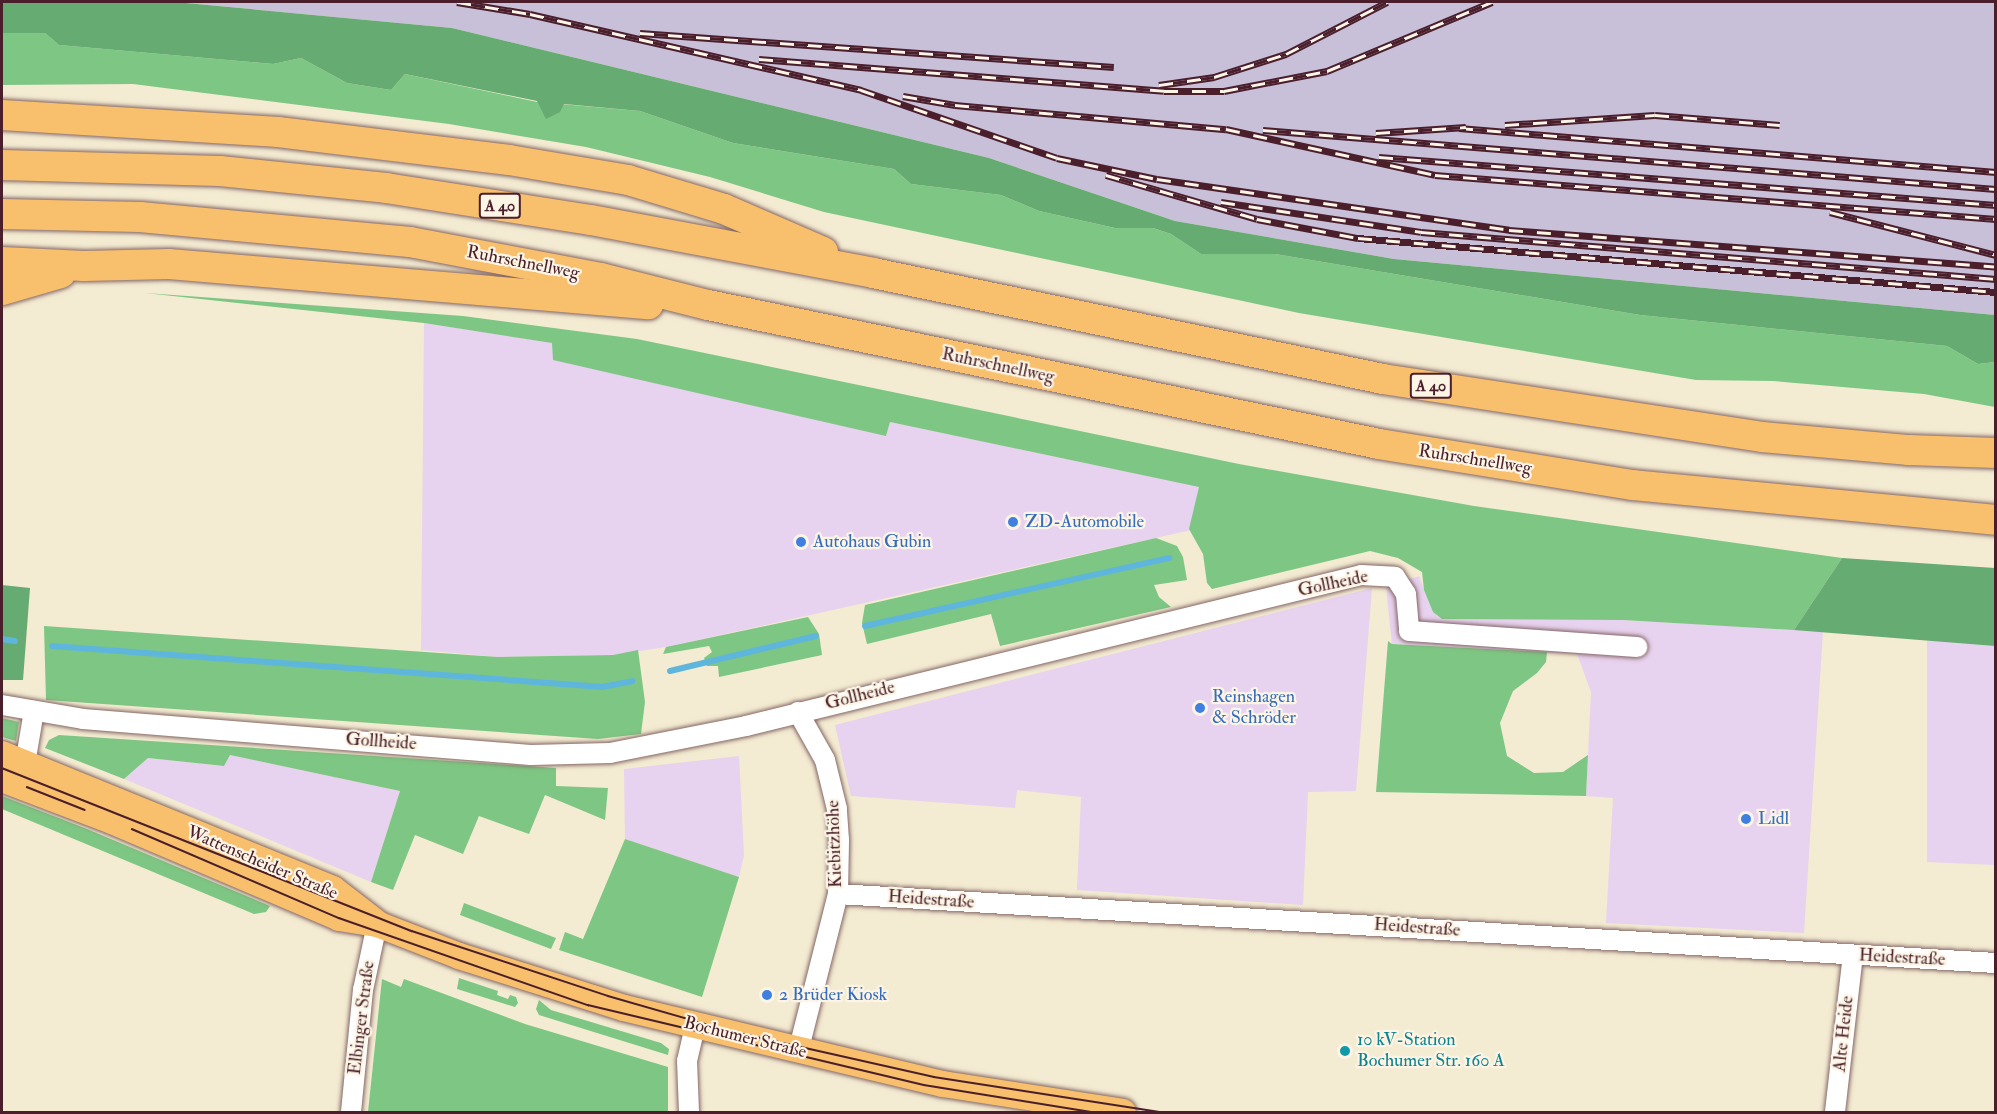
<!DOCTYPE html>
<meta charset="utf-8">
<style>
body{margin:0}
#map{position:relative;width:1997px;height:1114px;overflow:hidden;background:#f3ebd2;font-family:"IM FELL Double Pica",serif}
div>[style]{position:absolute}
.built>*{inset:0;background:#e7d2ef}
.industrial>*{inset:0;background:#c8bfd8}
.green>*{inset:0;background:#7ec683}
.forest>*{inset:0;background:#66ab71}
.stream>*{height:6px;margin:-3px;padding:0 3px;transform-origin:3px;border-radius:3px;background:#5fb6dc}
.roads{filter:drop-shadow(0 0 2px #856665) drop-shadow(0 0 2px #856665)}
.minor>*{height:20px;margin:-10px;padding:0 10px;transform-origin:10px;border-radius:10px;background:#fff}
.major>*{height:26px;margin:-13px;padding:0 13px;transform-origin:13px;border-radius:13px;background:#f8bf6c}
.highway>*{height:30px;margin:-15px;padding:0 15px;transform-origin:15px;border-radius:15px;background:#f8bf6c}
.tram>*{height:1.5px;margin:-0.75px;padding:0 0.75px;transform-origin:0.75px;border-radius:0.75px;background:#4a1f2b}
.rail>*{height:7px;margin-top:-3.5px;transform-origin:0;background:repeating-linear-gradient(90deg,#fcf5e5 0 14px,#4a1f2b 0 28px);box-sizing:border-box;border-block:2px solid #4a1f2b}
.dots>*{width:16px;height:16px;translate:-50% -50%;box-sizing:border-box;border:3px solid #fcf5e5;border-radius:50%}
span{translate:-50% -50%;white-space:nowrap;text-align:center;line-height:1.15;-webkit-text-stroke:4.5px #fcf5e5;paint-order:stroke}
.shield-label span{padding:2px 4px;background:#fcf5e5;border:2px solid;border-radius:4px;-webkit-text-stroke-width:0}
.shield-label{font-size:16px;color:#4a1f2b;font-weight:700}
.street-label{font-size:18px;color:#4a1f2b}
.shop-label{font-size:18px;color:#366cbe}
.left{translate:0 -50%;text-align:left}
.culture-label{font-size:18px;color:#0d838f}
.frame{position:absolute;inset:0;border:3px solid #4a1f2b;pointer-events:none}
</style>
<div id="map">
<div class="built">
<i style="clip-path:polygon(424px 323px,553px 343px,886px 435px,890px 422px,1210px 489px,1196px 529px,666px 647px,613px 655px,498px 657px,421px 650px)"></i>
<i style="clip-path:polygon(1419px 576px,1433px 612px,1442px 619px,1623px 620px,1823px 631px,1804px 933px,1606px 923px,1613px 798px,1586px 796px,1591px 692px,1577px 654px,1392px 644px,1386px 587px)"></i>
<i style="clip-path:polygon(1372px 588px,1356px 791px,1308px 792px,1303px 905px,1077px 890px,1081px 797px,1017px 790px,1015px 808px,851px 796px,835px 725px)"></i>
<i style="clip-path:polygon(1927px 640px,1995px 646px,1995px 865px,1927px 862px)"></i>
<i style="clip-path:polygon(230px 755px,400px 791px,371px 882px,124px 779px,148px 758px,223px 766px)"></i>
<i style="clip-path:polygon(739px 756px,744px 855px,739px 877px,625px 839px,624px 769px)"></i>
</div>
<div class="industrial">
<i style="clip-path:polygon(175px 2px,1995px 2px,1995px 315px,1394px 259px,1175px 221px,989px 158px,452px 28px)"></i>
</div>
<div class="green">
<i style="clip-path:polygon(2px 33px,45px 33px,59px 45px,273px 64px,301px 58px,347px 83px,391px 90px,405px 74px,537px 102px,640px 111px,733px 143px,894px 169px,911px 184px,1001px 195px,1039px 211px,1115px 228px,1153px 228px,1171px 234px,1201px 254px,1275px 254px,1640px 315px,1947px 346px,1978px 364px,1995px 362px,1995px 407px,1924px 394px,1773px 381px,1696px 380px,1299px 313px,824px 212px,710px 177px,586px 147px,449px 124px,133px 84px,2px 85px)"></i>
<i style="clip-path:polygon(145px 293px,463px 316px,637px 339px,1239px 464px,1474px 506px,1842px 558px,1794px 630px,1623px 620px,1442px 619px,1433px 612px,1424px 590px,1422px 572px,1398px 558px,1370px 551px,1212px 589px,1207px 583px,1203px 554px,1189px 529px,1199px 487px,890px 422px,886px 436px,553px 360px,552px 343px,424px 323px)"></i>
<i style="clip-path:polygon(1156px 538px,1177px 546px,1183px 557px,1187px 580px,1154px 585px,1159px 597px,1171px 607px,1000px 646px,991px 614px,867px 644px,862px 623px,865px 605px)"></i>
<i style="clip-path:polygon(808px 617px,819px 634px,822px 655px,719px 677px,718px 666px,707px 666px,704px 658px,712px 652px,709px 646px,663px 654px,666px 647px)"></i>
<i style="clip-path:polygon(44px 626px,498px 657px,613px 655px,638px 650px,645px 702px,641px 734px,598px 739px,46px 700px)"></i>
<i style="clip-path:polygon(1388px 641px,1392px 644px,1547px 652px,1546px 662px,1537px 673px,1513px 691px,1500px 723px,1507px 756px,1534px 773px,1563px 772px,1588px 755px,1586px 796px,1376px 792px)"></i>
<i style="clip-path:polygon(2px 718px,19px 722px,16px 741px,2px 737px)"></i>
<i style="clip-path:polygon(59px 735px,556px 768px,556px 786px,608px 788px,605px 820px,545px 795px,529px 834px,479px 816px,463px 854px,415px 835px,393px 890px,371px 882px,400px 791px,230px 755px,224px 766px,148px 758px,124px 779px,45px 748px,49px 740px)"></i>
<i style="clip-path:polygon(2px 796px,87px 829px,270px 906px,266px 912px,254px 914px,2px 809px)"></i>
<i style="clip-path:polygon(625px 839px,739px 877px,702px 997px,559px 950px,565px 932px,583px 939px)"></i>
<i style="clip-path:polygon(464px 903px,556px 938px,551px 949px,460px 915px)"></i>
<i style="clip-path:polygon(459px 978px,498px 991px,497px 995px,508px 999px,510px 995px,516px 997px,518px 1003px,515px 1007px,457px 989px)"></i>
<i style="clip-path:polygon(382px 979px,401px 987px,404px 979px,525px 1024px,668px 1067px,668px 1112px,368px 1112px)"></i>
<i style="clip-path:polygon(539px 1000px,551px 1010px,661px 1043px,669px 1049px,668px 1055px,539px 1015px,536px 1009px)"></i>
</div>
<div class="forest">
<i style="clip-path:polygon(2px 2px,175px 2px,452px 28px,989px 158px,1175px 221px,1394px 259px,1995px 315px,1995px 362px,1978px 364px,1947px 346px,1640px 315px,1275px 254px,1201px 254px,1171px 234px,1153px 228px,1115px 228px,1039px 211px,1001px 195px,911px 184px,894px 169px,733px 143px,640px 111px,564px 104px,560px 112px,546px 119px,537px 101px,405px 74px,391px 90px,347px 83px,301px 58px,273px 64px,59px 45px,45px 33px,2px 33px)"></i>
<i style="clip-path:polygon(1842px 558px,1995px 568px,1995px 646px,1794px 630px)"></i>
<i style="clip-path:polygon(2px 585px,30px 588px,23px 680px,2px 680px)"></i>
</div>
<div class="stream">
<i style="left:865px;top:626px;width:312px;rotate:-12.6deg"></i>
<i style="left:2px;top:639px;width:13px;rotate:9deg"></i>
<i style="left:52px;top:646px;width:552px;rotate:4.26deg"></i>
<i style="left:602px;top:687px;width:31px;rotate:-11deg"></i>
<i style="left:670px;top:671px;width:150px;rotate:-13.5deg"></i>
</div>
<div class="roads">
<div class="minor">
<i style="left:2px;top:705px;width:82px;rotate:9.8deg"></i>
<i style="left:83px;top:719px;width:449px;rotate:4.6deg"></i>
<i style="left:531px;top:755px;width:79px;rotate:-1.5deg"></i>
<i style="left:610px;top:753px;width:139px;rotate:-11.2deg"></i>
<i style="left:746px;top:726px;width:633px;rotate:-13.79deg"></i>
<i style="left:1361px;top:575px;width:34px;rotate:3deg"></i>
<i style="left:1395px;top:577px;width:20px;rotate:57deg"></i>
<i style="left:1406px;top:594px;width:37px;rotate:85deg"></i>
<i style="left:1409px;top:631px;width:229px;rotate:4deg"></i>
<i style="left:25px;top:764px;width:54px;rotate:-80.4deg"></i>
<i style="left:838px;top:894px;width:1160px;rotate:3.41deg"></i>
<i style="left:798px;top:1052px;width:163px;rotate:-75.8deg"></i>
<i style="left:838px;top:894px;width:54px;rotate:-88.9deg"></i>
<i style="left:839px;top:840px;width:31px;rotate:-94deg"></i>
<i style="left:837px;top:809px;width:50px;rotate:-103.8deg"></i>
<i style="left:825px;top:760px;width:55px;rotate:-119.4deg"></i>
<i style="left:351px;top:1112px;width:123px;rotate:-84.4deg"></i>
<i style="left:363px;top:990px;width:67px;rotate:-78deg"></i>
<i style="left:689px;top:1112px;width:51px;rotate:-92.2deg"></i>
<i style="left:687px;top:1061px;width:36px;rotate:-77deg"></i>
<i style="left:1835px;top:1112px;width:158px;rotate:-83.5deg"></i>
</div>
<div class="major">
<i style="left:2px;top:754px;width:357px;rotate:22.2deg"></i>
<i style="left:333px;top:889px;width:56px;rotate:37.7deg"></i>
<i style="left:2px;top:779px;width:118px;rotate:20.9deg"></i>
<i style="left:112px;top:821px;width:247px;rotate:23.1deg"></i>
<i style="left:339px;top:918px;width:38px;rotate:9deg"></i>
<i style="left:377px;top:924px;width:88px;rotate:21.3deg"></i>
<i style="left:459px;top:956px;width:173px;rotate:17.5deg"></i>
<i style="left:624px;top:1008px;width:328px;rotate:13.4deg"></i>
<i style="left:943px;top:1084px;width:182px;rotate:8.8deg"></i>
</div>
<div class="highway">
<i style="left:2px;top:115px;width:277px;rotate:3.5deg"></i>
<i style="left:278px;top:132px;width:233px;rotate:6.9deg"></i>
<i style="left:509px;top:160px;width:121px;rotate:9.5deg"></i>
<i style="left:628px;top:180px;width:100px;rotate:16.8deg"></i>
<i style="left:724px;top:209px;width:108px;rotate:23.5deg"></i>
<i style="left:2px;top:165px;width:218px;rotate:1.6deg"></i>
<i style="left:220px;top:171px;width:167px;rotate:5.8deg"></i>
<i style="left:386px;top:188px;width:207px;rotate:8.9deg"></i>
<i style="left:591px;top:220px;width:287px;rotate:10.6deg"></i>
<i style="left:873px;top:273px;width:521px;rotate:11.74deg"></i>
<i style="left:1383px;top:379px;width:383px;rotate:8.7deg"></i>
<i style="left:1762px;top:437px;width:148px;rotate:5.1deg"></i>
<i style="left:1909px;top:450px;width:87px;rotate:2deg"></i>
<i style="left:2px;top:214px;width:138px;rotate:1.2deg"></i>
<i style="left:140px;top:217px;width:271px;rotate:5.3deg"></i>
<i style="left:410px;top:242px;width:194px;rotate:10.7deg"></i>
<i style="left:601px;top:278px;width:110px;rotate:14.2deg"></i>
<i style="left:708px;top:305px;width:685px;rotate:11.7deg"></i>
<i style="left:1379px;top:444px;width:257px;rotate:9.2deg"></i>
<i style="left:1633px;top:485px;width:365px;rotate:5.5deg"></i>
<i style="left:2px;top:262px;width:82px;rotate:2.8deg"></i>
<i style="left:84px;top:266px;width:85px;rotate:-1.3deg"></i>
<i style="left:169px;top:264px;width:481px;rotate:4.8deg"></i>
<i style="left:2px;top:290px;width:61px;rotate:-16.1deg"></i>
</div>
</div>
<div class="tram">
<i style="left:2px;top:768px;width:441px;rotate:21.7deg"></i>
<i style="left:412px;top:931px;width:206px;rotate:18.3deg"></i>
<i style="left:608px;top:996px;width:127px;rotate:16deg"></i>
<i style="left:730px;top:1031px;width:209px;rotate:12.7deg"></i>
<i style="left:934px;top:1077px;width:228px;rotate:8.8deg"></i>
<i style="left:27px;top:787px;width:62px;rotate:21.6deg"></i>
<i style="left:132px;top:829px;width:225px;rotate:23.3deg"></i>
<i style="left:339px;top:918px;width:264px;rotate:19.3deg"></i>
<i style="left:588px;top:1005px;width:345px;rotate:13.4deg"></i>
<i style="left:924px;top:1085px;width:169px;rotate:9.2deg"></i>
</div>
<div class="rail">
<i style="left:457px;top:2px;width:74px;rotate:9.3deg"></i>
<i style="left:530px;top:14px;width:340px;rotate:12.9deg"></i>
<i style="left:861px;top:90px;width:207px;rotate:19.1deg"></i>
<i style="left:1057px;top:158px;width:102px;rotate:11.9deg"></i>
<i style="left:1157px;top:179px;width:356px;rotate:8.2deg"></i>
<i style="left:1509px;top:230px;width:488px;rotate:4.3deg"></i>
<i style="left:640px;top:33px;width:475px;rotate:4.1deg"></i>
<i style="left:759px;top:59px;width:406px;rotate:4.5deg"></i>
<i style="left:1164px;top:91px;width:60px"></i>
<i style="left:1224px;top:91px;width:105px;rotate:-11deg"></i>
<i style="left:1327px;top:71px;width:179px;rotate:-22.7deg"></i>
<i style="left:1159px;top:85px;width:56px;rotate:-8.3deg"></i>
<i style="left:1214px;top:77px;width:76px;rotate:-17.7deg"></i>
<i style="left:1286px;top:54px;width:114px;rotate:-27.2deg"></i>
<i style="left:903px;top:96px;width:53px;rotate:9.8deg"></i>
<i style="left:955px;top:105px;width:272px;rotate:5.1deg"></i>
<i style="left:1226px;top:129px;width:214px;rotate:12.4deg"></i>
<i style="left:1435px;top:175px;width:563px;rotate:4.48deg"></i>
<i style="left:1505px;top:125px;width:150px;rotate:-3.8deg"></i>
<i style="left:1655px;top:115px;width:125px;rotate:4.6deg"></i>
<i style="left:1459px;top:128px;width:539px;rotate:4.68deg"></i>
<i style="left:1263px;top:130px;width:735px;rotate:4.6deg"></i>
<i style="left:1376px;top:133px;width:90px;rotate:-3.8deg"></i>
<i style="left:1379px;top:157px;width:619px;rotate:4.45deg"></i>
<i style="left:1106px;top:175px;width:157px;rotate:16.2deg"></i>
<i style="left:1257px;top:219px;width:103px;rotate:10.7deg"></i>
<i style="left:1358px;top:238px;width:640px;rotate:4.84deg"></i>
<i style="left:1221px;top:202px;width:202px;rotate:8.5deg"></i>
<i style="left:1421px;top:232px;width:577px;rotate:4.67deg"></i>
<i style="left:1830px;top:212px;width:171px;rotate:14.5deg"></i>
</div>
<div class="dots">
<i style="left:1013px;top:522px;background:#3f7fe0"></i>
<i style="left:801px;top:542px;background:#3f7fe0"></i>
<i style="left:1200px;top:708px;background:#3f7fe0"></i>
<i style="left:1746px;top:819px;background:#3f7fe0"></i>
<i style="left:767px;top:995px;background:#3f7fe0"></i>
<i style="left:1345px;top:1051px;background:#0f9aa8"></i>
</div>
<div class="shield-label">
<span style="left:500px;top:206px">A 40</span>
<span style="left:1431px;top:386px">A 40</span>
</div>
<div class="street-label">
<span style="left:523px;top:263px;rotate:11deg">Ruhrschnellweg</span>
<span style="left:998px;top:366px;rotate:12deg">Ruhrschnellweg</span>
<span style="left:1475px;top:460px;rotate:9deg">Ruhrschnellweg</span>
<span style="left:1333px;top:584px;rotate:-12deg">Gollheide</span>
<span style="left:860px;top:696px;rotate:-14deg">Gollheide</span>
<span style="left:381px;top:742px;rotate:4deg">Gollheide</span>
<span style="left:835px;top:844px;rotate:-92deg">Kiebitzhöhe</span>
<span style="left:262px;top:863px;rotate:23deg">Wattenscheider Straße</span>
<span style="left:931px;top:900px;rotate:4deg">Heidestraße</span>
<span style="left:1417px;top:928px;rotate:4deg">Heidestraße</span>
<span style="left:1902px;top:958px;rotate:3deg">Heidestraße</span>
<span style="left:362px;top:1018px;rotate:-83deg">Elbinger Straße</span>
<span style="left:1844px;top:1034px;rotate:-84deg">Alte Heide</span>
<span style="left:745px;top:1038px;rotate:14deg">Bochumer Straße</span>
</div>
<div class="shop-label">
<span class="left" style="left:1025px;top:522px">ZD-Automobile</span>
<span class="left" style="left:813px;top:542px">Autohaus Gubin</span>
<span class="left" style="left:1212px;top:708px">Reinshagen<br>&amp; Schröder</span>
<span class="left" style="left:1758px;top:819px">Lidl</span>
<span class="left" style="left:779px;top:995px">2 Brüder Kiosk</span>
</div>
<div class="culture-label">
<span class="left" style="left:1357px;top:1051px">10 kV-Station<br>Bochumer Str. 160 A</span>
</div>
<div class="frame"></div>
</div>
